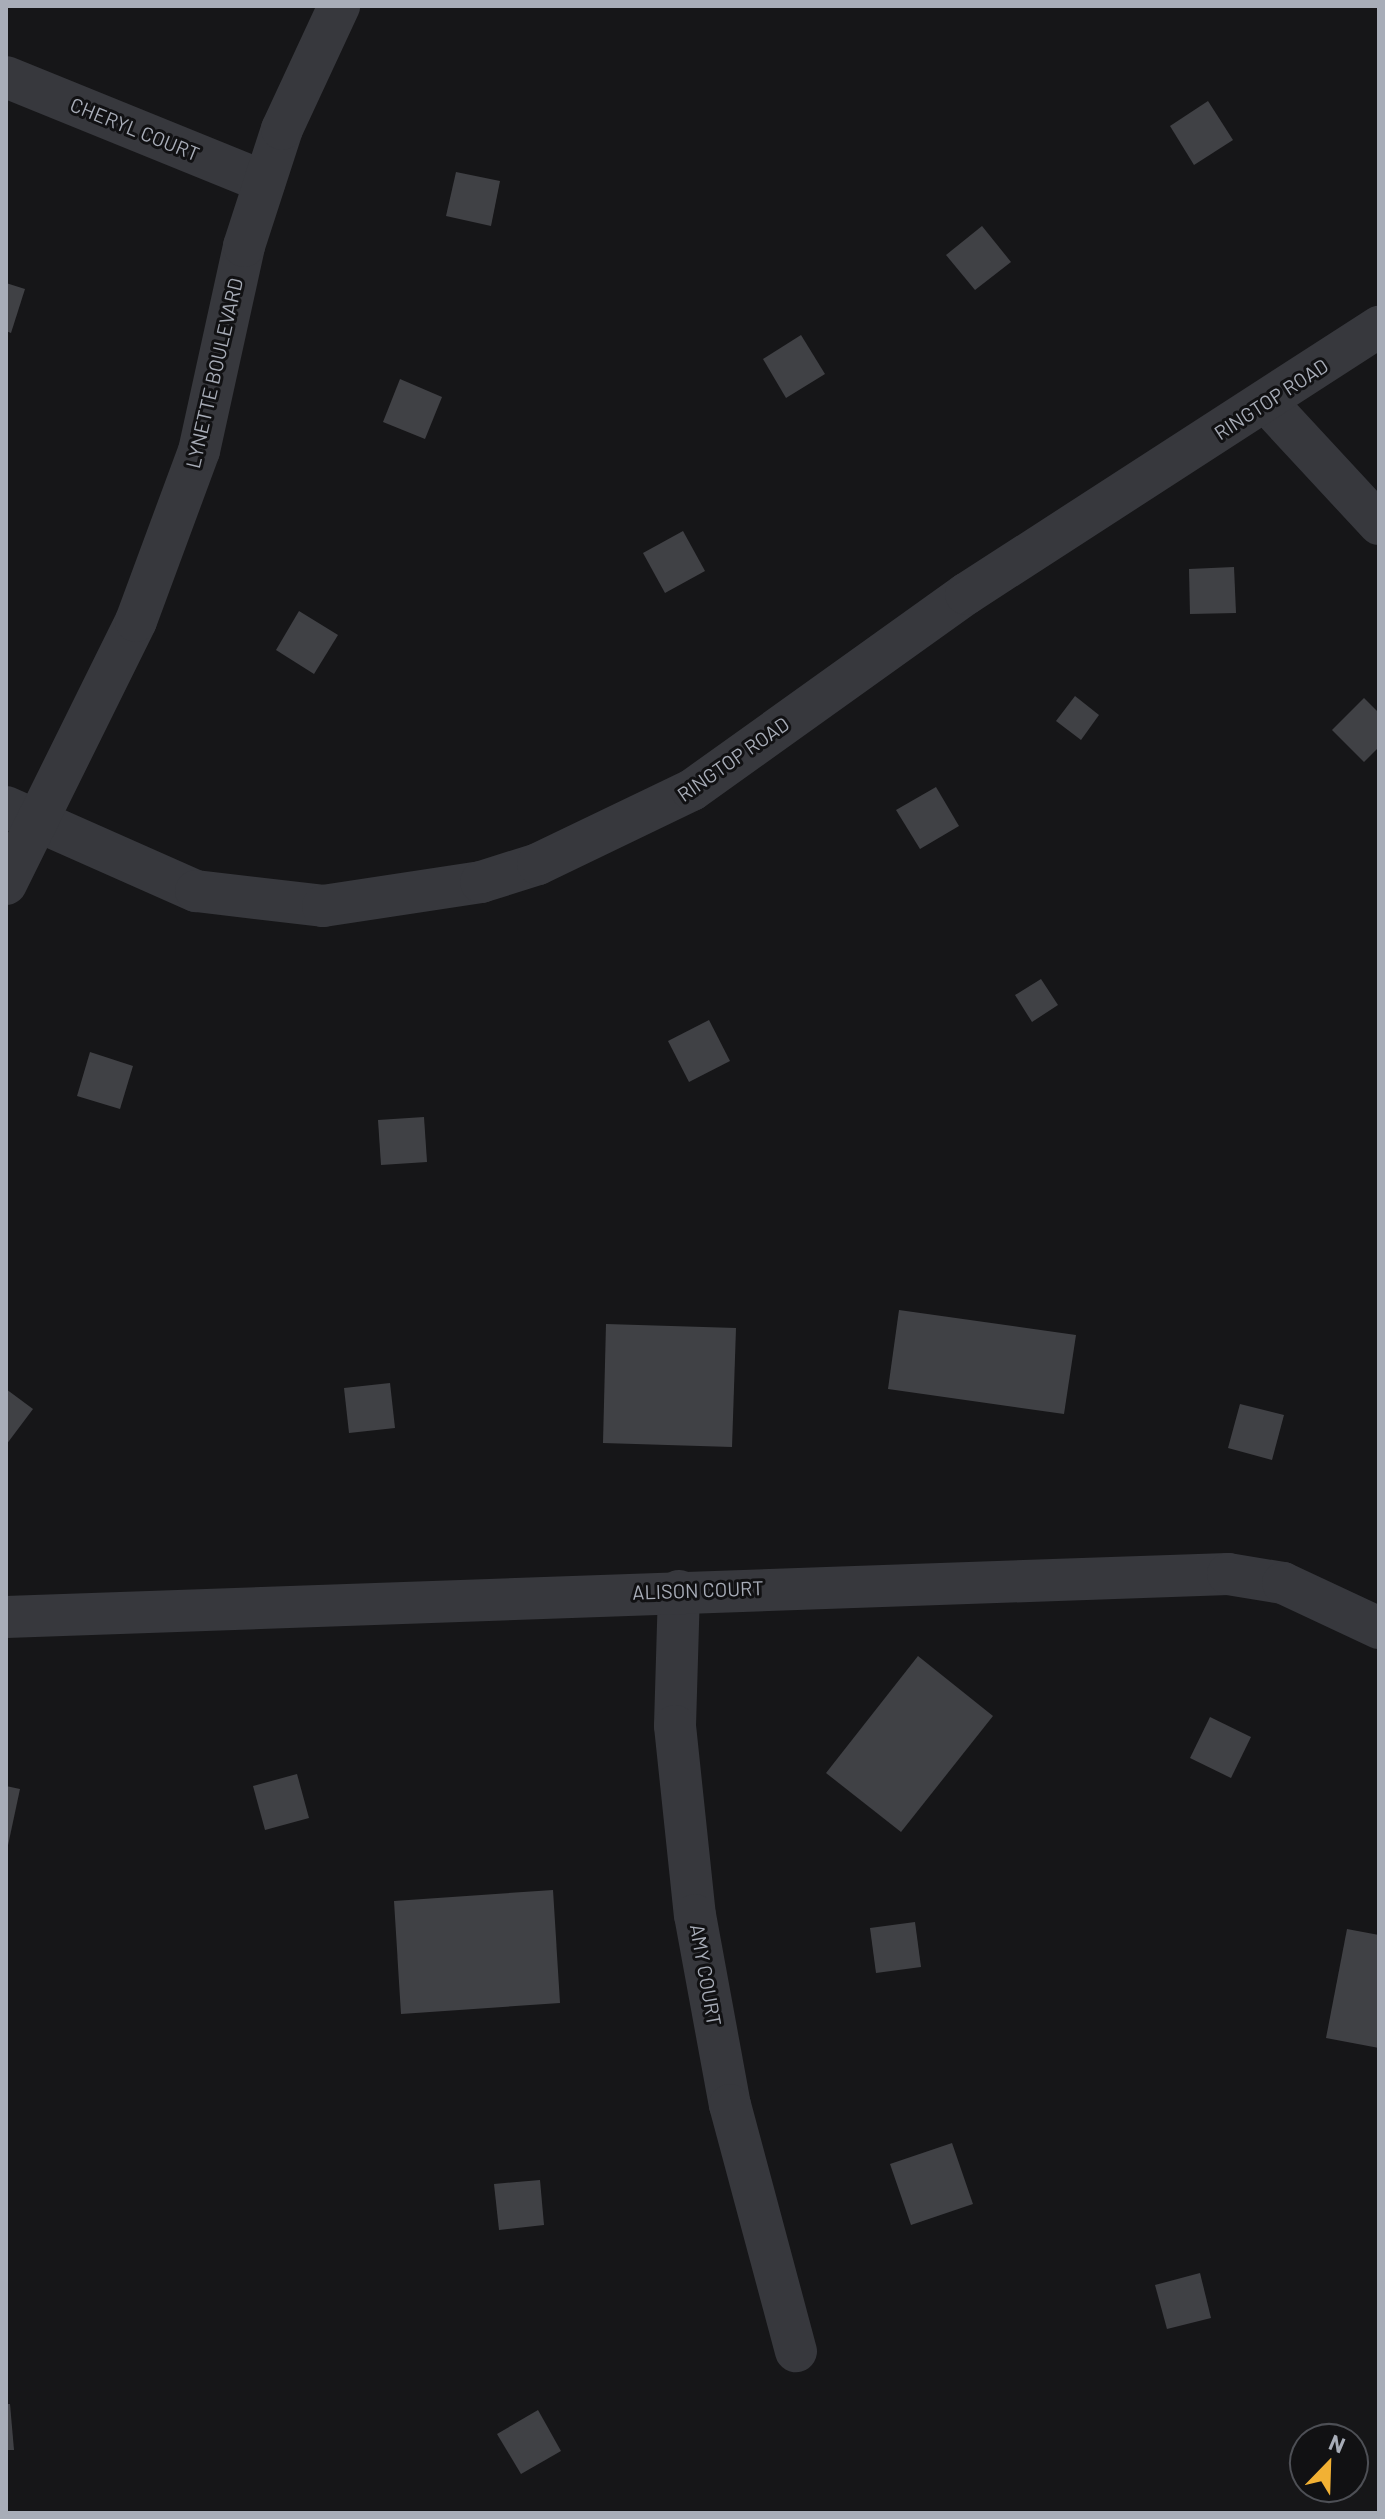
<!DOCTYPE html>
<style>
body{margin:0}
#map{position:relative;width:1385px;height:2519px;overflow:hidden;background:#161618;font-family:Barlow,sans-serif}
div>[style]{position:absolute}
.building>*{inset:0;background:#404145}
.minor>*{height:42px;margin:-21px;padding:0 21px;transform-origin:21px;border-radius:21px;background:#37383d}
span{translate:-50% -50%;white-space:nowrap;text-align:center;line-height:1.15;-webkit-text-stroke:6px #111113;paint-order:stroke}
.street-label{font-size:20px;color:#a8adb8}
.frame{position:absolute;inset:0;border:8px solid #a8adb8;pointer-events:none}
.north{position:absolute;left:1289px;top:2423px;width:80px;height:80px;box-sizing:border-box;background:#111113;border:2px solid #4d4f55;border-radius:50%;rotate:23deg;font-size:22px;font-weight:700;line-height:32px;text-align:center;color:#a8adb8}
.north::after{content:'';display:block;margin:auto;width:28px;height:36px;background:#f2b134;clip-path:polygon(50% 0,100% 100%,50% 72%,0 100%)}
</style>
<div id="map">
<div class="building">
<i style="clip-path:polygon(1208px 101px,1233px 140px,1194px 165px,1170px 126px)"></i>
<i style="clip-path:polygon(456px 172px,500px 181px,491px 226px,446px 216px)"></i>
<i style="clip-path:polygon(982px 226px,1011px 262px,975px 290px,946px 255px)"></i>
<i style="clip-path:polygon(6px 283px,25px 289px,11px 333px,6px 331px)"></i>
<i style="clip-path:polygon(801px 335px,825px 374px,786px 398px,763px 359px)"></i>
<i style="clip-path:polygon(400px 379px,442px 397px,425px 439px,383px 422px)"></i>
<i style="clip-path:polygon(683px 531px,705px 571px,665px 593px,643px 553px)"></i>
<i style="clip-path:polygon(1234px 567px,1236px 613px,1190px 614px,1189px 569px)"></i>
<i style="clip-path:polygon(299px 611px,338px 635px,314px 674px,276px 650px)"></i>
<i style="clip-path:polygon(1075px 696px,1099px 715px,1081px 740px,1056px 721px)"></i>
<i style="clip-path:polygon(1364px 698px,1379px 713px,1379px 747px,1364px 762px,1332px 730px)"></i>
<i style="clip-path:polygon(936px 787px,959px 826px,920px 849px,896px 810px)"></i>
<i style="clip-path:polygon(1041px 979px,1058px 1005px,1032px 1022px,1015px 995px)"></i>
<i style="clip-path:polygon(709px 1020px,730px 1061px,689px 1082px,668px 1041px)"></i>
<i style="clip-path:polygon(90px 1052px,133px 1066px,120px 1109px,77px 1096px)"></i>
<i style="clip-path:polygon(424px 1117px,427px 1162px,381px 1165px,378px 1120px)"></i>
<i style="clip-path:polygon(899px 1310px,1076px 1335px,1064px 1414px,888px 1389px)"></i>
<i style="clip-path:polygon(606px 1324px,736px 1328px,732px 1447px,603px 1443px)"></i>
<i style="clip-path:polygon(390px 1383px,395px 1428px,349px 1433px,344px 1388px)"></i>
<i style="clip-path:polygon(6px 1389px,33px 1409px,6px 1445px)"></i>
<i style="clip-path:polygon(1240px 1404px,1284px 1415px,1272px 1460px,1228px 1448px)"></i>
<i style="clip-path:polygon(918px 1656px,993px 1716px,901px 1832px,826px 1773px)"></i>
<i style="clip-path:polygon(1210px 1717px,1251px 1737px,1231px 1778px,1190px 1758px)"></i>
<i style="clip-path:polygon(297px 1774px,309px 1818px,265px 1830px,253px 1786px)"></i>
<i style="clip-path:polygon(6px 1786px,20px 1789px,7px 1850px,6px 1850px)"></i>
<i style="clip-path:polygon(553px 1890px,560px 2003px,401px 2014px,394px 1901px)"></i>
<i style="clip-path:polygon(915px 1922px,921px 1967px,876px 1973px,870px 1928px)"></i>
<i style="clip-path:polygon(1347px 1929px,1379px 1935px,1379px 2048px,1326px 2038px)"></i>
<i style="clip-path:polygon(952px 2143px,973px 2204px,911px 2225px,890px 2164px)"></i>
<i style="clip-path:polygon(540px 2180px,544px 2225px,499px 2230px,494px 2184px)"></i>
<i style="clip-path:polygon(1200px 2273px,1211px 2318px,1167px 2329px,1155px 2285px)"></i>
<i style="clip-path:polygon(6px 2404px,10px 2404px,14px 2450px,6px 2450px)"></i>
<i style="clip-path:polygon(538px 2410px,561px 2451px,521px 2474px,497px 2434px)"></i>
</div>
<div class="minor">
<i style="left:6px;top:77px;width:279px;rotate:22.1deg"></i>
<i style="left:1267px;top:403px;width:165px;rotate:47.2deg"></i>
<i style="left:6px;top:807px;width:208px;rotate:23.9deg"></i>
<i style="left:196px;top:891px;width:128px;rotate:6.7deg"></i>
<i style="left:323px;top:906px;width:160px;rotate:-8.6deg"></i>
<i style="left:481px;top:882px;width:60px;rotate:-17.5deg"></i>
<i style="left:538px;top:864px;width:171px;rotate:-25.7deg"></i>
<i style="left:692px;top:790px;width:337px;rotate:-35.6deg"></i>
<i style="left:966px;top:594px;width:492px;rotate:-32.9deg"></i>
<i style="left:6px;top:884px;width:293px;rotate:-63.7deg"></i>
<i style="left:136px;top:621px;width:181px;rotate:-69.7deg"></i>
<i style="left:199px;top:451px;width:210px;rotate:-77.6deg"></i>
<i style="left:244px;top:246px;width:123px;rotate:-72deg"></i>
<i style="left:282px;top:129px;width:136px;rotate:-65.1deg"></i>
<i style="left:679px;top:1591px;width:135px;rotate:91.7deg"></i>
<i style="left:675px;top:1726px;width:190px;rotate:84deg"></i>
<i style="left:695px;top:1915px;width:193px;rotate:79.6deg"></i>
<i style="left:730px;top:2105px;width:255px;rotate:75deg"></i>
<i style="left:6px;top:1617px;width:1223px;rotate:-2.02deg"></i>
<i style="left:1228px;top:1574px;width:56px;rotate:9.3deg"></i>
<i style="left:1283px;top:1583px;width:106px;rotate:25.1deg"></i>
</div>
<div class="street-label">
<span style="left:135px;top:129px;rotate:22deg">CHERYL COURT</span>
<span style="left:214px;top:373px;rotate:-77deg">LYNETTE BOULEVARD</span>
<span style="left:1271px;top:399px;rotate:-33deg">RINGTOP ROAD</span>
<span style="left:733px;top:759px;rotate:-35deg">RINGTOP ROAD</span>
<span style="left:698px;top:1590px;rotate:-2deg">ALISON COURT</span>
<span style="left:706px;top:1975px;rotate:80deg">AMY COURT</span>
</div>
<div class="frame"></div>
<div class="north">N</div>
</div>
